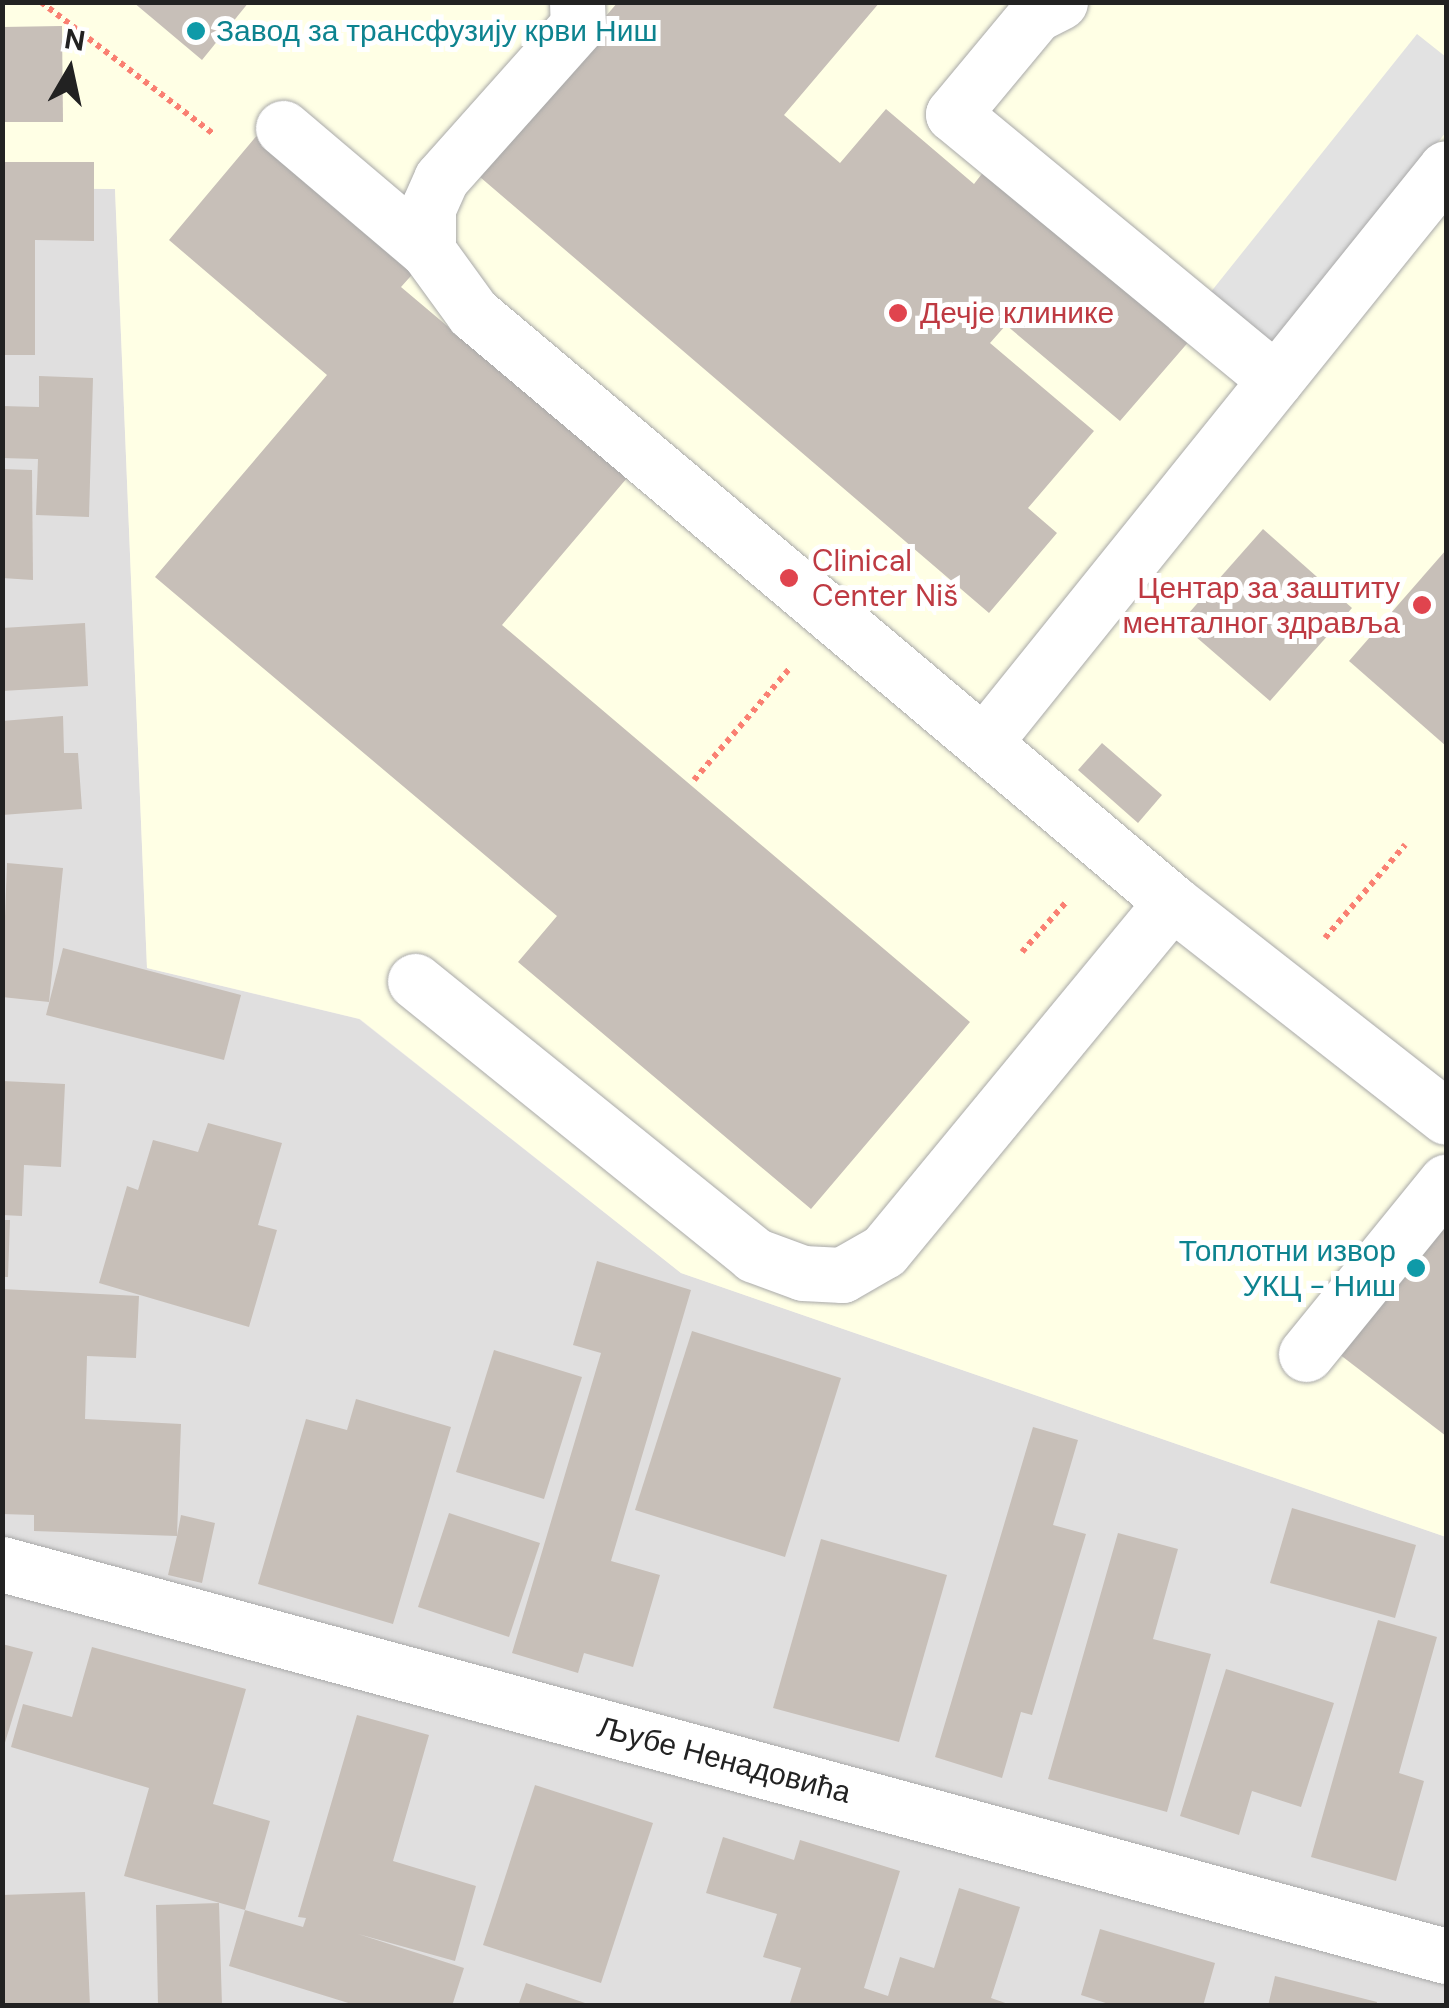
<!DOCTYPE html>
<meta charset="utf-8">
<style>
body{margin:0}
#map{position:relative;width:1449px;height:2008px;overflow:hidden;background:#f2efe9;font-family:"DM Sans",sans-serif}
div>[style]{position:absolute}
.residential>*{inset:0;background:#e0dfdf}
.education>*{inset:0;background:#ffffe5}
.parking>*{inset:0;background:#e2e2e2}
.building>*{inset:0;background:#c7bfb8}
.path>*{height:6px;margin-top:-3px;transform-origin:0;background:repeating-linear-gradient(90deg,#fa8072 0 5px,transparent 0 10px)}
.roads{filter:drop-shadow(0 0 2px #a9a9a9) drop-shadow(0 0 2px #a9a9a9)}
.minor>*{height:55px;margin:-27.5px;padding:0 27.5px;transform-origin:27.5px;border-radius:27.5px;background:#fff}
.dots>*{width:28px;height:28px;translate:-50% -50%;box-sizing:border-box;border:5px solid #fff;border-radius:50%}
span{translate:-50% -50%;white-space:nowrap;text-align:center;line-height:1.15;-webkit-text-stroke:10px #fff;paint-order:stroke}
.culture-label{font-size:30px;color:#0d838f}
.left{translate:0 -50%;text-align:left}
.right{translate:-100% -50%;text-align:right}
.health-label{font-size:30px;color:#be3a42}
.street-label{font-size:30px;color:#222}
.frame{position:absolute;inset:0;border:5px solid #222;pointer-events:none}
.north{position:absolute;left:20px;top:20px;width:100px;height:100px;-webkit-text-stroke:8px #fff;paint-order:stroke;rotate:9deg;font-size:28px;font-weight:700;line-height:40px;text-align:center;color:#222}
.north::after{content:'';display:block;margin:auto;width:35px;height:45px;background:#222;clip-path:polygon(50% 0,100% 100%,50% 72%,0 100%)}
</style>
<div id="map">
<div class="residential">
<i style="clip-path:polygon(3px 188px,115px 189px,147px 968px,359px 1019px,681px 1273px,1446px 1537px,1446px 2005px,3px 2006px)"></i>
</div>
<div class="education">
<i style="clip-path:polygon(3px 3px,1446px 3px,1446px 1537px,681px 1273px,360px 1019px,147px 968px,115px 189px,3px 188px)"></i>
</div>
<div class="parking">
<i style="clip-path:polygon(1417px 34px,1446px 57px,1446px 132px,1276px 346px,1210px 293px)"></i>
</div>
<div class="building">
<i style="clip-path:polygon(133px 2px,249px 2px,202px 60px)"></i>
<i style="clip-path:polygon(618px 2px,880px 2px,784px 115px,840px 163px,886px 109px,974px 184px,988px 166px,1191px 339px,1120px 421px,1006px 325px,990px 343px,1094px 431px,1028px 508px,1057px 533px,989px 613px,473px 171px)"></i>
<i style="clip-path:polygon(62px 26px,63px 122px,2px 122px,2px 27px)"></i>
<i style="clip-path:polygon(259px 133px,418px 268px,401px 287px,627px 478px,502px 625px,970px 1022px,811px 1209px,518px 962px,557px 916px,155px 577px,327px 375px,169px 240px)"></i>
<i style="clip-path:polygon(2px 162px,94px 162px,94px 241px,35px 240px,35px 355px,2px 355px)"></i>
<i style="clip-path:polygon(39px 376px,93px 378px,89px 517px,36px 515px,38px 459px,2px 458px,2px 406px,39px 407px)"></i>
<i style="clip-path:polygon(2px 469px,32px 470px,33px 580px,2px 578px)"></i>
<i style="clip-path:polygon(1263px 529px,1352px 608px,1270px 701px,1180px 623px)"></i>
<i style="clip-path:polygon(1446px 550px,1446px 746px,1349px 661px)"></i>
<i style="clip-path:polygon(85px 623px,88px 686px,2px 691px,2px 628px)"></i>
<i style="clip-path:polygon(63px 716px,64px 753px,78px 753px,82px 809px,2px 815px,2px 721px)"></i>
<i style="clip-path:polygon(1102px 743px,1162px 795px,1138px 823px,1078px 770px)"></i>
<i style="clip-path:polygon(7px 863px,63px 868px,49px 1002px,2px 997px)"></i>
<i style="clip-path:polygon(63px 948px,241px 995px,224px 1060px,46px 1015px)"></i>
<i style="clip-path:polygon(2px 1081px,65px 1084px,61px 1167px,24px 1165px,22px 1216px,2px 1215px)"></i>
<i style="clip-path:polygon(208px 1123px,282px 1143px,258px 1225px,277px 1230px,249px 1327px,99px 1283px,127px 1186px,138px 1190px,153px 1140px,198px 1152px)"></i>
<i style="clip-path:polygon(1446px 1192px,1446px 1436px,1326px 1344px)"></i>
<i style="clip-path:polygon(2px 1220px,10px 1220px,8px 1277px,2px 1277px)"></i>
<i style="clip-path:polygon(597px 1261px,691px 1290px,611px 1561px,660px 1575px,633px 1667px,584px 1653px,578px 1673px,512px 1653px,601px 1353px,573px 1345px)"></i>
<i style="clip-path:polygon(2px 1289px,139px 1296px,136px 1358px,87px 1356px,85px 1419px,181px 1424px,177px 1536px,181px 1515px,215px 1523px,202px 1583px,168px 1575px,177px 1536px,34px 1531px,34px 1515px,2px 1514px)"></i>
<i style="clip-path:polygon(692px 1331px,841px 1378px,785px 1557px,635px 1510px)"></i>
<i style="clip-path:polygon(494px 1350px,582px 1377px,544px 1499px,456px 1472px)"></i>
<i style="clip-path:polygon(356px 1399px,451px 1427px,393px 1624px,258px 1584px,306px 1419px,347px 1430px)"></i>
<i style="clip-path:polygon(1033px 1427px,1078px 1440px,1053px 1525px,1086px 1534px,1032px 1715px,1021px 1712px,1002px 1778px,935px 1757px)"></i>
<i style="clip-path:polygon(1292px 1508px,1416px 1545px,1395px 1618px,1270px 1583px)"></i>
<i style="clip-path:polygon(449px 1513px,540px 1543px,509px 1637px,418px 1607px)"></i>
<i style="clip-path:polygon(1118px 1533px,1178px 1549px,1153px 1639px,1211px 1654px,1167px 1812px,1048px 1779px)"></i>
<i style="clip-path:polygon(821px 1539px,947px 1575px,899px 1742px,773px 1708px)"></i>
<i style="clip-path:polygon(1378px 1620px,1437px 1637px,1399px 1773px,1424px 1781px,1396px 1881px,1311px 1857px)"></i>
<i style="clip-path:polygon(2px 1644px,33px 1652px,3px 1749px,2px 1749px)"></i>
<i style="clip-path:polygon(92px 1647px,246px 1689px,213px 1804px,270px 1821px,245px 1910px,124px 1876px,149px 1788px,11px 1747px,23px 1704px,72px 1717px)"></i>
<i style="clip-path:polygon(1226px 1669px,1334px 1703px,1301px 1807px,1252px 1791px,1239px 1835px,1180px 1816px)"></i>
<i style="clip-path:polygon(357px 1715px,429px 1735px,393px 1861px,476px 1886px,455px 1961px,358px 1934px,464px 1968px,452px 2006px,358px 2006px,229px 1966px,245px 1910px,303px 1927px,306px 1918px,298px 1917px)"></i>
<i style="clip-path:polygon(535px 1785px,653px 1823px,601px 1983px,483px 1945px)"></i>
<i style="clip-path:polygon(723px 1837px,794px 1860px,800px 1840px,900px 1871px,864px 1988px,888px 1996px,900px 1957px,934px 1968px,959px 1888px,1020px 1907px,991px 1998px,1014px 2006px,789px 2006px,801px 1968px,763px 1957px,777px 1914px,706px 1893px)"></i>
<i style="clip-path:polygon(85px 1892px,90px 2006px,2px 2006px,2px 1895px)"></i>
<i style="clip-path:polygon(219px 1903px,222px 2006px,158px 2006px,156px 1905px)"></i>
<i style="clip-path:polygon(1100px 1929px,1215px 1963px,1203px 2006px,1115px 2006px,1081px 1995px)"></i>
<i style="clip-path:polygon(1275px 1976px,1377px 2002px,1376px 2006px,1268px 2006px)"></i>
<i style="clip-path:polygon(526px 1983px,591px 2005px,591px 2006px,518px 2006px)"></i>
</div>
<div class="path">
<i style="left:41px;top:2px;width:219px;rotate:37.4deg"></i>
<i style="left:694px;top:780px;width:149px;rotate:-49.4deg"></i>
<i style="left:1325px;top:938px;width:123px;rotate:-49.3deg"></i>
<i style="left:1022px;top:952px;width:69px;rotate:-48.5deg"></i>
</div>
<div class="roads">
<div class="minor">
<i style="left:577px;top:2px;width:23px;rotate:88deg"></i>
<i style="left:578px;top:25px;width:206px;rotate:131.7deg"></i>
<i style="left:441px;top:179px;width:32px;rotate:114deg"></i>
<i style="left:428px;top:208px;width:43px;rotate:90deg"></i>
<i style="left:428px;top:251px;width:77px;rotate:54deg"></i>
<i style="left:473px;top:313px;width:914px;rotate:40.12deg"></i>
<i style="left:1172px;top:902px;width:348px;rotate:38.1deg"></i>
<i style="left:1060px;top:2px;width:27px;rotate:153deg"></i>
<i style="left:1036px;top:14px;width:130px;rotate:129.7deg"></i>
<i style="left:953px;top:114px;width:418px;rotate:39.5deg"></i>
<i style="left:283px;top:128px;width:190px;rotate:40.3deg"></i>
<i style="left:985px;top:741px;width:735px;rotate:-51.18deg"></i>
<i style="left:415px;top:981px;width:436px;rotate:38.9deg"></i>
<i style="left:754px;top:1255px;width:52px;rotate:20.2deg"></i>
<i style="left:803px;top:1273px;width:39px;rotate:3deg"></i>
<i style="left:842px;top:1275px;width:48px;rotate:-29.7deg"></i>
<i style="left:884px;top:1251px;width:452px;rotate:-50.5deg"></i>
<i style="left:1306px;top:1354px;width:222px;rotate:-50.9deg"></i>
<i style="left:2px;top:1564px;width:1496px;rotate:15.19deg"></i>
</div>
</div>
<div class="dots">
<i style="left:196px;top:31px;background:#0f9aa8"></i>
<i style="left:898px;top:313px;background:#e0444e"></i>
<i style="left:789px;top:578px;background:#e0444e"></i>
<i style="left:1422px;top:605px;background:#e0444e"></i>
<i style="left:1416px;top:1268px;background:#0f9aa8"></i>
</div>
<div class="culture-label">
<span class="left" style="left:216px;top:31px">Завод за трансфузију крви Ниш</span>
<span class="right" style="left:1396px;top:1268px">Топлотни извор<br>УКЦ - Ниш</span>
</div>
<div class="health-label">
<span class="left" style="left:920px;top:313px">Дечје клинике</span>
<span class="left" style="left:812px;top:578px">Clinical<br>Center Niš</span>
<span class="right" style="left:1400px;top:605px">Центар за заштиту<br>менталног здравља</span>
</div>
<div class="street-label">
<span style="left:724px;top:1760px;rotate:15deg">Љубе Ненадовића</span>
</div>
<div class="frame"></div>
<div class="north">N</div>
</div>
